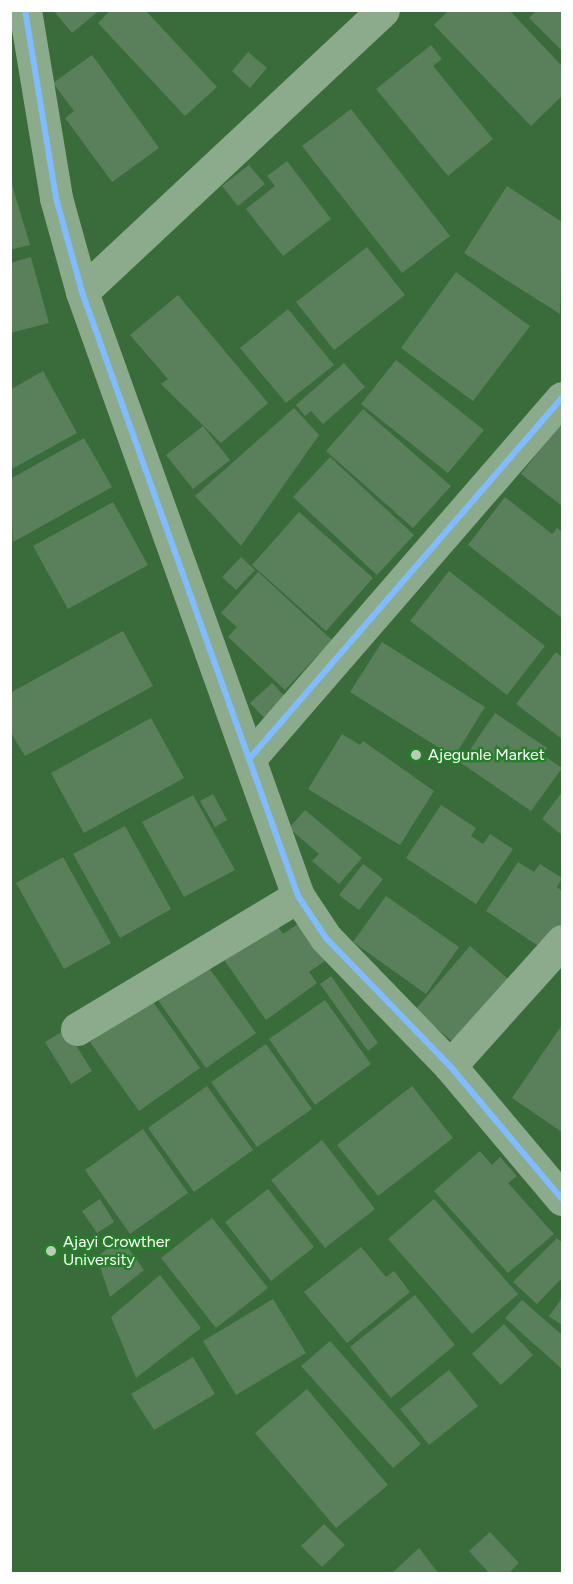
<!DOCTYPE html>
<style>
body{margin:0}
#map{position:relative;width:573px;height:1584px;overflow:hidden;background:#396b3b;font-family:Figtree,sans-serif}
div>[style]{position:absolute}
.building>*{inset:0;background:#5a805b}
.street>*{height:33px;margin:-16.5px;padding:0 16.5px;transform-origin:16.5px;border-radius:16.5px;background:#8bab8c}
.cycleway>*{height:6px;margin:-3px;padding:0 3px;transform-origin:3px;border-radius:3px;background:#80bcff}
.dots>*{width:16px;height:16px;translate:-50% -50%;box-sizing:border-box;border:3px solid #257f28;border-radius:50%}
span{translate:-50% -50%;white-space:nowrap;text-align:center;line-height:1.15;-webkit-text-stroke:4.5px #257f28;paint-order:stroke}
.poi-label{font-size:16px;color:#fff}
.left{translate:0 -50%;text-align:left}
.frame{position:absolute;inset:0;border:12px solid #fff;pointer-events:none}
</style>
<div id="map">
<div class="building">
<i style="clip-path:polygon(53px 10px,100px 10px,72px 33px)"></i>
<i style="clip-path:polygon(111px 10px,145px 10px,217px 87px,185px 116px,98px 23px)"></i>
<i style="clip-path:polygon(449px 10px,509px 10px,562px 66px,562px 96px,531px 126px,434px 25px)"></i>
<i style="clip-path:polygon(537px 10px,562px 10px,562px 51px,529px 18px)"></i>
<i style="clip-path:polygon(431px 45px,442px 59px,433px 66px,493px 139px,448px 176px,376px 89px)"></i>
<i style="clip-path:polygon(248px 52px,267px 68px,250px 88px,232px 71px)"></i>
<i style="clip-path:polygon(92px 55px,159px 148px,112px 182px,65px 118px,74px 111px,53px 83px)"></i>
<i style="clip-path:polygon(351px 109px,450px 236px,402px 273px,302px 146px)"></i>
<i style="clip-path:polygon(287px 161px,331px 219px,283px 256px,246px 209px,275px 186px,267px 176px)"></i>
<i style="clip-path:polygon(249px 165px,265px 184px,238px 206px,222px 186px)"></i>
<i style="clip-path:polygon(10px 178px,30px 245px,10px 250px)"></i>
<i style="clip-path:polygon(507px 186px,562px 222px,560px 314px,464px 253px)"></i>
<i style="clip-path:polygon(367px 247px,405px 295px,334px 350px,296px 302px)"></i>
<i style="clip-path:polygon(31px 257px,49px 323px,10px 333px,10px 263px)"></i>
<i style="clip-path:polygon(456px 272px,530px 326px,473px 401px,401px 348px)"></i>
<i style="clip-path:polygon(178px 295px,268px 403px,221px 443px,161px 384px,168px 379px,130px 335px)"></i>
<i style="clip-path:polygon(288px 309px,334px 365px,286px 403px,240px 348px)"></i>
<i style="clip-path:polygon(396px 360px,484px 430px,448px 473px,361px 404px)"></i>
<i style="clip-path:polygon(344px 363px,365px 387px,323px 424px,311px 411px,305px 416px,296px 405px)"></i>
<i style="clip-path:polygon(43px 371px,77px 433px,10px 470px,10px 390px)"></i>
<i style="clip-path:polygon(294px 408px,319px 435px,241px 546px,195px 496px)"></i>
<i style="clip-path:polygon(363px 409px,451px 486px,413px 528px,326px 451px)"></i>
<i style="clip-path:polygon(559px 425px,562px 428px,562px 506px,521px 474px)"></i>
<i style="clip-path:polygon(203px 426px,230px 460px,193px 489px,166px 455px)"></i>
<i style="clip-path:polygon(84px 438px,112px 487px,13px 542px,10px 479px)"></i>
<i style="clip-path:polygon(330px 457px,414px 535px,377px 575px,293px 497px)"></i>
<i style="clip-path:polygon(505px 497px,552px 534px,557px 528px,562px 532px,562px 618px,468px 545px)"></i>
<i style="clip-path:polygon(113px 502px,148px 565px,68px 609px,33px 546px)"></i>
<i style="clip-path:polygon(299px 512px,373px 578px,326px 631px,252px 565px)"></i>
<i style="clip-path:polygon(241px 557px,255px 570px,236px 590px,222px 577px)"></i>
<i style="clip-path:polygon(449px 571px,545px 646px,507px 695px,410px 621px)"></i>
<i style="clip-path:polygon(258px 572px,332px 640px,285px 690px,228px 637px,237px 627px,221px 613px)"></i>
<i style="clip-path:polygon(123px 631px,153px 686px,25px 756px,10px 731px,10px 693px)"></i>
<i style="clip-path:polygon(382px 642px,485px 707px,454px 757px,350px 692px)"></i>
<i style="clip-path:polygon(556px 652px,562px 657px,562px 739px,516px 704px)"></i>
<i style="clip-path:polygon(272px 683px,293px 705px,271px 725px,250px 703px)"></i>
<i style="clip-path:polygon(495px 713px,547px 748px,543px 755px,562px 768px,531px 811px,461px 763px)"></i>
<i style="clip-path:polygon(151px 718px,184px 778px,84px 833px,51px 773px)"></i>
<i style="clip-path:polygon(342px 734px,360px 745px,363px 741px,434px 791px,400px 845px,308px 789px)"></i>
<i style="clip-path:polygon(562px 792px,562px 835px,542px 819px)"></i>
<i style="clip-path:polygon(213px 794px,227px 820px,215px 827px,200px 801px)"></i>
<i style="clip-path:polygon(193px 795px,235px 870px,184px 897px,142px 822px)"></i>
<i style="clip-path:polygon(441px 805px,476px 828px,471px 836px,483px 844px,490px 834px,513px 849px,476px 904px,406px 858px)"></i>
<i style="clip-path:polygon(305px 810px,362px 858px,339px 884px,312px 861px,319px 854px,289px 828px)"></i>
<i style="clip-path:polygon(125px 826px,171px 909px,120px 938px,73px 854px)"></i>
<i style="clip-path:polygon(63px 857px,111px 943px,64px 969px,16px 883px)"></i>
<i style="clip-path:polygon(518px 862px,534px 872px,540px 864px,562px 878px,557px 887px,562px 891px,562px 940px,552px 955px,486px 911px)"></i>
<i style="clip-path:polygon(363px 864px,383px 879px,359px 910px,339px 895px)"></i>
<i style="clip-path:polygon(386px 896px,459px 947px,426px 994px,353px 942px)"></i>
<i style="clip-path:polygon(272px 919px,283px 934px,298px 924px,325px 961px,309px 972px,317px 983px,266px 1020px,220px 954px)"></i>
<i style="clip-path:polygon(470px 946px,522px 991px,467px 1054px,415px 1010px)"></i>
<i style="clip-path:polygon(204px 961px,256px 1033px,206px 1068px,155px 996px)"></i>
<i style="clip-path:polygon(331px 976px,378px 1043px,368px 1051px,320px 984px)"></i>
<i style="clip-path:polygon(151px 999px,200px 1068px,139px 1111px,90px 1042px)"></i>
<i style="clip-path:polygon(325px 1000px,371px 1064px,315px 1105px,269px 1039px)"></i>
<i style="clip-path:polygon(562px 1025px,562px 1132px,512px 1098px)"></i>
<i style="clip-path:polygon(66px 1029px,92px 1071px,71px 1084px,45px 1042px)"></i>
<i style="clip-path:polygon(266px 1044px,312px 1109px,257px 1147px,211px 1082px)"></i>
<i style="clip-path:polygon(207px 1086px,253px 1150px,194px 1192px,148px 1128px)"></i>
<i style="clip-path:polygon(412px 1086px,453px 1138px,378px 1196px,337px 1145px)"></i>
<i style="clip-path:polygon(143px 1129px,188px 1193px,130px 1234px,85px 1170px)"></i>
<i style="clip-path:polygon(322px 1140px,375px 1209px,325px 1248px,271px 1180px)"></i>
<i style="clip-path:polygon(480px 1151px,492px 1165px,500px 1157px,517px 1176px,508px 1183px,554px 1234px,508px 1273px,434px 1191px)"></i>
<i style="clip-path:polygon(268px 1189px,314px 1247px,271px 1281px,225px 1222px)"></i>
<i style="clip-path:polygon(100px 1199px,114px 1222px,97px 1233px,82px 1211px)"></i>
<i style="clip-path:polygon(434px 1199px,518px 1294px,472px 1334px,388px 1239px)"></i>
<i style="clip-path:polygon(212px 1218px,268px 1288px,216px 1328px,161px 1258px)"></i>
<i style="clip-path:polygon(121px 1238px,144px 1270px,110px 1297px,97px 1257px)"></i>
<i style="clip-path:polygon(557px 1238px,562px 1243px,562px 1278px,537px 1304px,513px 1282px)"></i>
<i style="clip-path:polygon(361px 1247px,386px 1277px,394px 1271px,410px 1292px,347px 1343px,304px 1292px)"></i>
<i style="clip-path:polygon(160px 1275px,201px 1328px,136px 1378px,111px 1317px)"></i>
<i style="clip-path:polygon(415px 1295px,455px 1345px,391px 1398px,350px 1347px)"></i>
<i style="clip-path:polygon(562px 1298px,562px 1325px,549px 1316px)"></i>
<i style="clip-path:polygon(273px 1299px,306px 1353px,236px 1395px,203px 1341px)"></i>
<i style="clip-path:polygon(522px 1300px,562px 1335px,562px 1369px,505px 1318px)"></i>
<i style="clip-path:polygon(504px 1324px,533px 1355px,501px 1385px,472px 1354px)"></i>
<i style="clip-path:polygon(330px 1341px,421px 1444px,393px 1468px,301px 1366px)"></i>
<i style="clip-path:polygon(193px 1357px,215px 1394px,154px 1430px,131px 1394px)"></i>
<i style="clip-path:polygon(449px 1370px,478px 1406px,429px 1445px,400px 1409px)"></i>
<i style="clip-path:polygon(307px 1389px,388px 1485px,336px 1528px,255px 1433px)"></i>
<i style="clip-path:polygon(324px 1524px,345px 1545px,322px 1567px,301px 1546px)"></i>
<i style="clip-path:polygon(490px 1532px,519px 1563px,508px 1574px,490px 1574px,469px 1551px)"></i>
<i style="clip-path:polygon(419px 1548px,439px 1574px,391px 1574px)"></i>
</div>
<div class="street">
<i style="left:25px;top:10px;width:191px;rotate:80.6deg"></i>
<i style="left:56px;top:198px;width:98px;rotate:74.5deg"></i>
<i style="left:82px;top:292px;width:641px;rotate:70.32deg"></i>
<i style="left:298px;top:896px;width:50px;rotate:56.3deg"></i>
<i style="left:326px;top:938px;width:178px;rotate:45.9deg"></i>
<i style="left:450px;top:1066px;width:174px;rotate:49.9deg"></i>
<i style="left:82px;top:292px;width:412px;rotate:-43.1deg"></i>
<i style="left:250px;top:758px;width:476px;rotate:-49.1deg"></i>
<i style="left:77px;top:1029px;width:258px;rotate:-31deg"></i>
<i style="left:450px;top:1066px;width:168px;rotate:-48.1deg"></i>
</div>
<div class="cycleway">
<i style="left:25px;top:10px;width:191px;rotate:80.6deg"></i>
<i style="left:56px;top:198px;width:98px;rotate:74.5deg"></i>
<i style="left:82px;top:292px;width:641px;rotate:70.32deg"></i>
<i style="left:298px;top:896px;width:50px;rotate:56.3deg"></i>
<i style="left:326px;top:938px;width:178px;rotate:45.9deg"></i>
<i style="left:450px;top:1066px;width:174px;rotate:49.9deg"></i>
<i style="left:250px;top:758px;width:476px;rotate:-49.1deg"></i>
</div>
<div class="dots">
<i style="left:416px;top:755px;background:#bacbba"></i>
<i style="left:51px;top:1251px;background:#bacbba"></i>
</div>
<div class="poi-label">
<span class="left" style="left:428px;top:755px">Ajegunle Market</span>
<span class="left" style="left:63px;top:1251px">Ajayi Crowther<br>University</span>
</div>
<div class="frame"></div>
</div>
